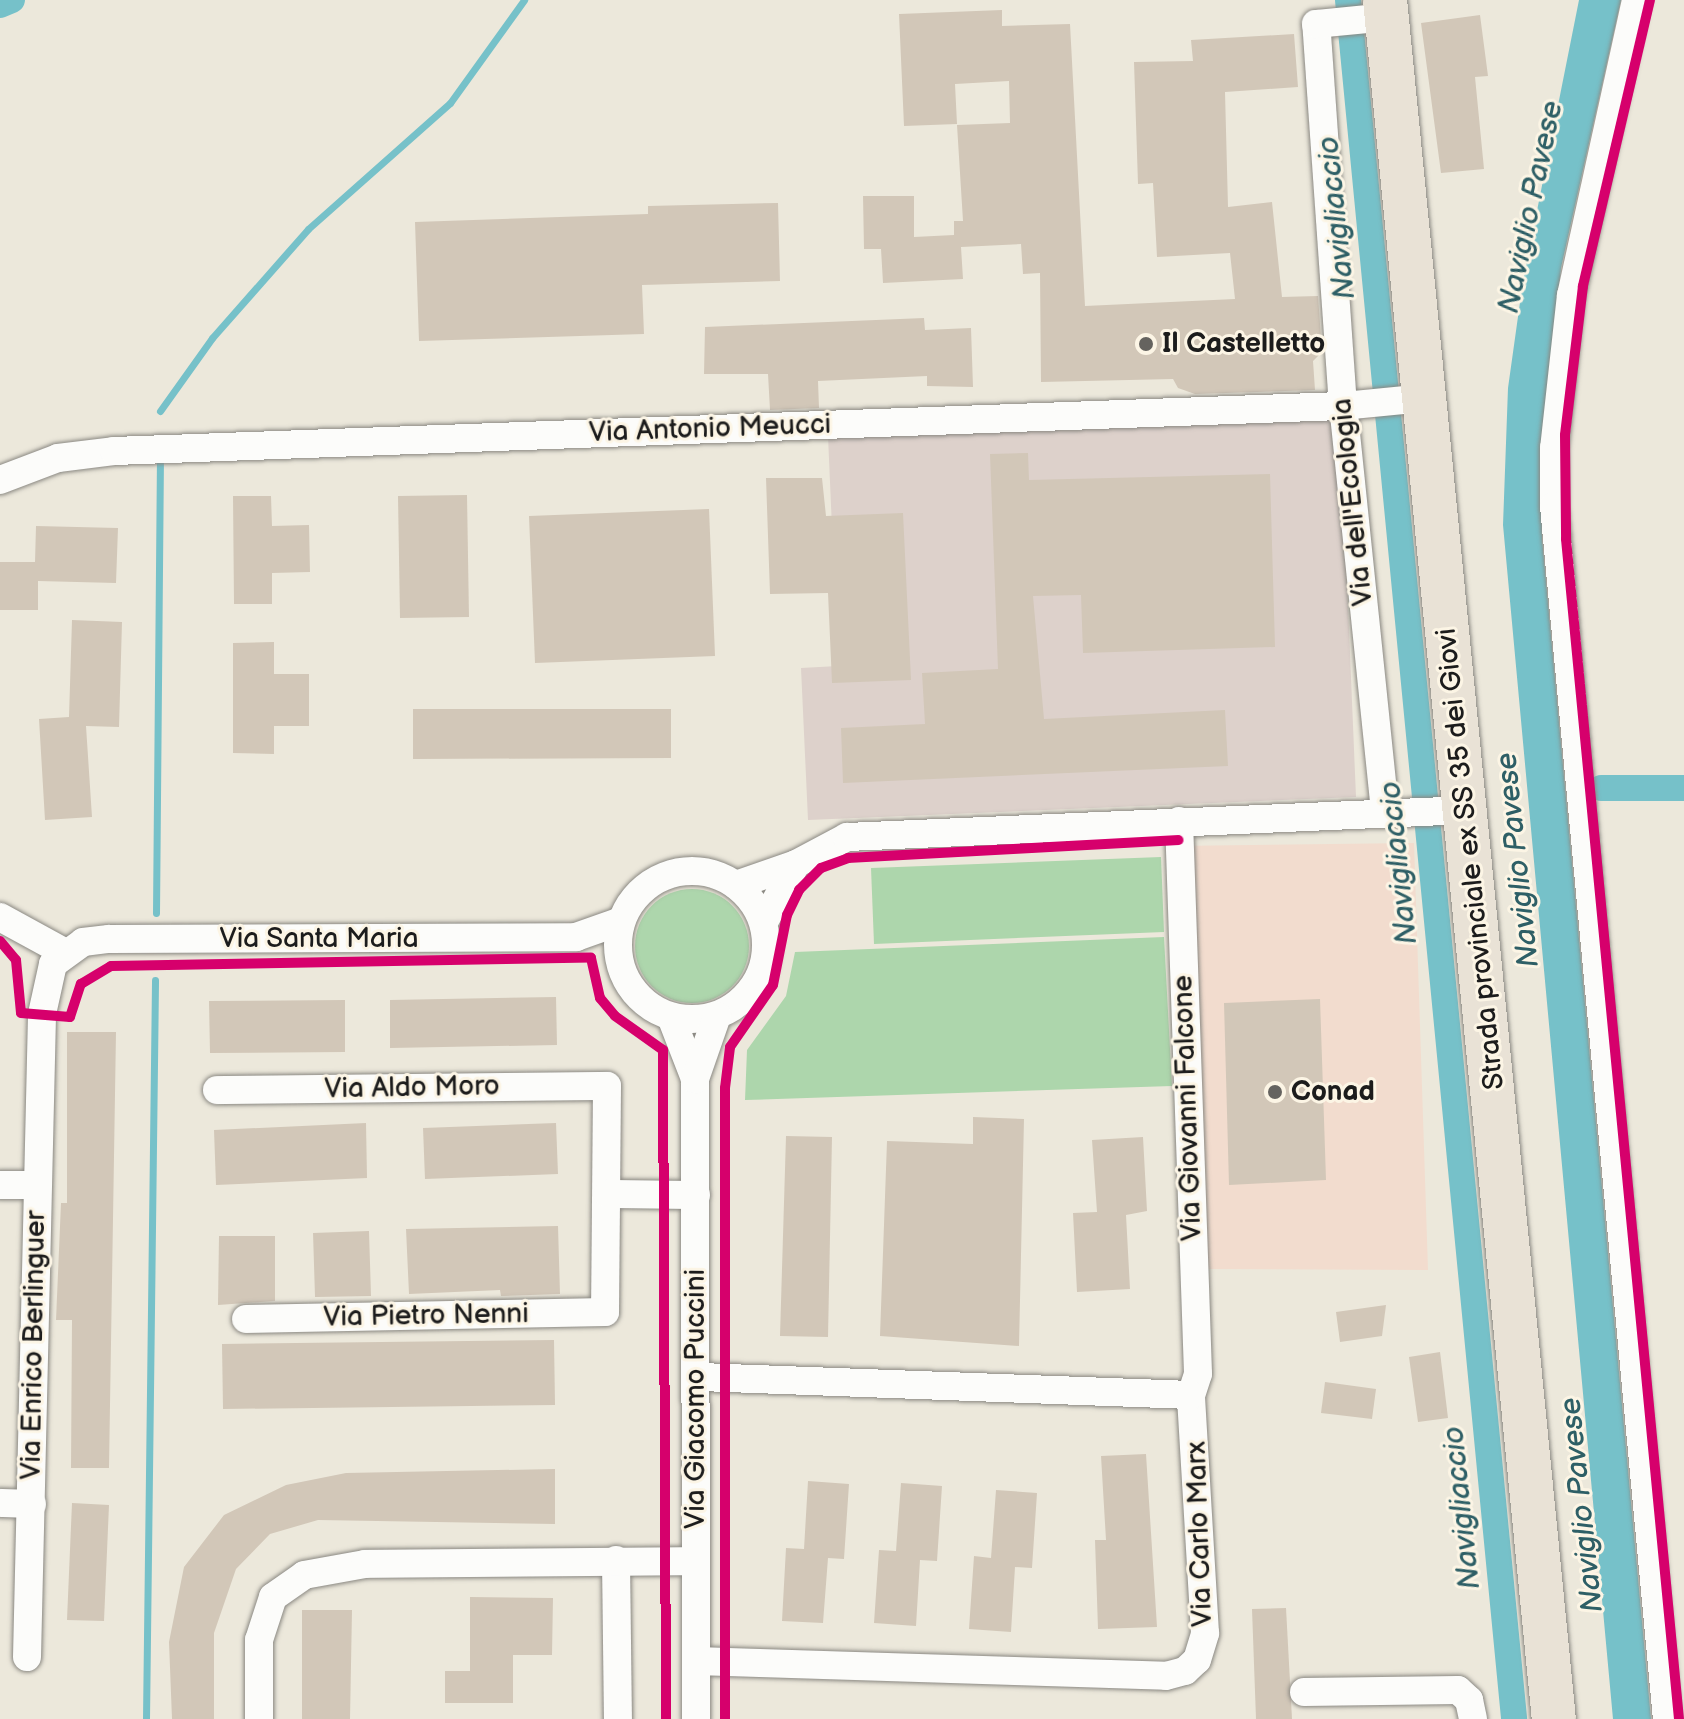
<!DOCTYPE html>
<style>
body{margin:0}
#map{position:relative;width:1684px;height:1719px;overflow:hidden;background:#ece8db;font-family:"Balsamiq Sans",sans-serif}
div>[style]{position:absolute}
.built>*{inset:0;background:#f2dcce}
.industrial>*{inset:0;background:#ddd1cb}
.green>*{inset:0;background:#add6ac}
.round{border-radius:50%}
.water>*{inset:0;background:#76c1c9}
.stream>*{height:7px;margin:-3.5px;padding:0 3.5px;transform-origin:3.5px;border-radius:3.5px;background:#76c1c9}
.canal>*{height:26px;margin:-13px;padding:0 13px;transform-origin:13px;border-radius:13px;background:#76c1c9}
.building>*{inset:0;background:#d2c7b8}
.roads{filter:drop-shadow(0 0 2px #8a8882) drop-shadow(0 0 2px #8a8882)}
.minor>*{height:28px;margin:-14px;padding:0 14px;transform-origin:14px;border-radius:14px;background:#fcfcfa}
.minor>.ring{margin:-14px;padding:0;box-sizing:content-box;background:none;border:28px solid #fcfcfa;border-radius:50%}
.primary>*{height:44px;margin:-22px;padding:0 22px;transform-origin:22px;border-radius:22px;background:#e9e2d6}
.cycleway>*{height:10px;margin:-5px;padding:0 5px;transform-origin:5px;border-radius:5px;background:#d6006c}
.dots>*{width:22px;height:22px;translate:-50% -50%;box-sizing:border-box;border:4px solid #fcf5e5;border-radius:50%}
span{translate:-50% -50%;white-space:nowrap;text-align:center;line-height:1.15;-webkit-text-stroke:6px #fcf5e5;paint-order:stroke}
.poi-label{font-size:28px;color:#1c1c1c;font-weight:700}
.left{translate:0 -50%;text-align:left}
.street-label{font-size:28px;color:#1c1c1c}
.water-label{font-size:30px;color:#2e5f66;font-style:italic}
</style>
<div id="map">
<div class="built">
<i style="clip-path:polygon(1414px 843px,1428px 1270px,1205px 1269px,1174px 846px)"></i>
</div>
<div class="industrial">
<i style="clip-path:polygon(1340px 415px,1356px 797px,808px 820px,801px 668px,838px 666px,828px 436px)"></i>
</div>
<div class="green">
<i style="clip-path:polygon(1161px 857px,1164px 932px,874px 944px,871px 868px)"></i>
<i class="round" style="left:635px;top:889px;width:114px;height:114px"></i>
<i style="clip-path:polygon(1164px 937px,1172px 1086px,745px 1100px,747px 1050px,786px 996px,795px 952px)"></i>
</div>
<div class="water">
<i style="clip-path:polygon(1579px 0,1621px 0,1561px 268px,1541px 456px,1542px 538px,1651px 1719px,1613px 1719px,1503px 525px,1508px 388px,1523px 281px)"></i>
</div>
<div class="stream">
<i style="left:160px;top:411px;width:90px;rotate:-54.5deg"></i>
<i style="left:212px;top:338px;width:145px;rotate:-48.6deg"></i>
<i style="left:308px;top:229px;width:190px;rotate:-41.6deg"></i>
<i style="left:450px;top:103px;width:127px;rotate:-54.3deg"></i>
<i style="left:156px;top:913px;width:453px;rotate:-89.5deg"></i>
<i style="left:146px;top:1719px;width:739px;rotate:-89.3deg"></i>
</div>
<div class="canal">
<i style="left:1348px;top:0;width:1727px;rotate:84.48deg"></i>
<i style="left:0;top:5px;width:13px;rotate:-23deg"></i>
<i style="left:1601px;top:788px;width:83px"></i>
</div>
<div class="building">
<i style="clip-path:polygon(1002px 10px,1002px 26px,1070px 24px,1085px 306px,1235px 299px,1230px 253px,1157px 257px,1153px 183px,1138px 184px,1134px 62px,1193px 61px,1191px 40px,1294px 34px,1298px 87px,1225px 92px,1228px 207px,1272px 202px,1282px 297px,1318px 296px,1322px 352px,1313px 361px,1315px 390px,1195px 394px,1178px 388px,1173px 379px,1041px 382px,1040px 273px,1023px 274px,1021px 244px,961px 247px,963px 279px,883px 283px,881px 249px,864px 249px,863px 196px,914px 196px,914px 237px,954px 235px,954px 221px,963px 221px,957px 125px,1010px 123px,1009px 81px,955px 84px,957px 124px,904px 126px,899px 14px)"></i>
<i style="clip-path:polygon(1480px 15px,1488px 76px,1475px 77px,1484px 169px,1441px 173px,1421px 23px)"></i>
<i style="clip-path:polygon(778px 203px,780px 281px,642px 285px,644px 334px,419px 341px,415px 222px,648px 214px,648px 206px)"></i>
<i style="clip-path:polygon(924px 318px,925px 330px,971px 328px,973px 387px,927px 386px,927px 376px,818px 381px,819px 408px,770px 410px,768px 374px,704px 374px,705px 327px)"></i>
<i style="clip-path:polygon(1028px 453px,1029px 480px,1270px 474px,1275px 647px,1083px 653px,1081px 595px,1033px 596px,1044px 719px,1225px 710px,1228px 766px,843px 783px,841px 728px,925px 724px,922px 673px,998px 669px,990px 454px)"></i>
<i style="clip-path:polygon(766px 478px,822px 478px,826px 516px,903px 513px,911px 680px,832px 683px,828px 593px,770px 594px)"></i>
<i style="clip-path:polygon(467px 495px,469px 617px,400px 618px,398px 496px)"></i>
<i style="clip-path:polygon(233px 496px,271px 496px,272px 526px,309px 525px,310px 572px,272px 573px,272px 604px,234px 604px)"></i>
<i style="clip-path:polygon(709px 509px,715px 656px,535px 663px,529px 516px)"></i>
<i style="clip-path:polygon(36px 526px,118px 528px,116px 583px,38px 581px,38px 610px,0 610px,0 562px,35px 562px)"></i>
<i style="clip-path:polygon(72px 620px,122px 622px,119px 727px,86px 726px,92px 817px,45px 820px,39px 719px,69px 717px)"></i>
<i style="clip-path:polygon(274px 642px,274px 674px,309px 674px,309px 726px,274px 726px,274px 754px,233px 753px,233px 643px)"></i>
<i style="clip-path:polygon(413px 709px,671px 709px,671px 758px,413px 759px)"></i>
<i style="clip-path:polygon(556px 997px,557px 1045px,390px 1048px,390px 1000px)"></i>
<i style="clip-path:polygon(1320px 999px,1326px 1180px,1229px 1185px,1224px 1003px)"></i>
<i style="clip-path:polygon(345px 1000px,345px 1052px,210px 1053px,209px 1001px)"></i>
<i style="clip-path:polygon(67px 1032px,116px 1032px,109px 1468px,71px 1468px,72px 1320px,56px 1320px,61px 1203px,67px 1203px)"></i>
<i style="clip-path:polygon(973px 1117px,1024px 1119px,1019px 1346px,880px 1336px,887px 1141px,973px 1144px)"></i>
<i style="clip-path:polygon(366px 1123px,367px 1178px,216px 1185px,214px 1130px)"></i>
<i style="clip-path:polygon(556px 1123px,558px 1174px,425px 1179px,423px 1128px)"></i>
<i style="clip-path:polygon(786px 1136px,832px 1137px,828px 1337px,780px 1336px)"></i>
<i style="clip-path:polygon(1143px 1137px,1147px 1211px,1126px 1215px,1130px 1289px,1077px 1292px,1073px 1213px,1097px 1212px,1092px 1140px)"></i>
<i style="clip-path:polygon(558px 1226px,560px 1294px,501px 1296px,500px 1290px,409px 1294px,406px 1229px)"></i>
<i style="clip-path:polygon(369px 1231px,371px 1296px,315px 1297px,313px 1233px)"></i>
<i style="clip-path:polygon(219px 1236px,275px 1236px,275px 1301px,218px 1305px)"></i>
<i style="clip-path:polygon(1386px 1305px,1382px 1336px,1340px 1342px,1336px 1312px)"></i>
<i style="clip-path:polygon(554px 1340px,555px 1405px,223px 1409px,222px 1344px)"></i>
<i style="clip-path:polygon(1440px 1352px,1448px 1418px,1418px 1422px,1409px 1357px)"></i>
<i style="clip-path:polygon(1325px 1382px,1376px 1389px,1372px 1419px,1321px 1413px)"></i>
<i style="clip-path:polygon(1146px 1454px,1157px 1627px,1098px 1629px,1095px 1540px,1106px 1540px,1101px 1456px)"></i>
<i style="clip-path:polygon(555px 1469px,555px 1524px,318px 1520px,270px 1534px,236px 1569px,214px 1633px,214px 1719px,172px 1719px,169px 1642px,184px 1567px,224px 1515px,286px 1485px,346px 1473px)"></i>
<i style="clip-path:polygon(808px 1481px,849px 1484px,844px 1559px,828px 1558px,823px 1623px,782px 1621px,786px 1548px,804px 1549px)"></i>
<i style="clip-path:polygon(901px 1483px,942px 1486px,937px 1561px,920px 1560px,916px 1626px,874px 1623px,879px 1550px,896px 1551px)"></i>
<i style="clip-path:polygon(996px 1490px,1037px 1493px,1032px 1568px,1015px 1567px,1011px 1632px,969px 1629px,974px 1556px,991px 1558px)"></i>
<i style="clip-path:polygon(72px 1503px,109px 1505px,104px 1621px,67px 1620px)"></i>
<i style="clip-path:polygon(470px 1597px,553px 1598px,552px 1655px,513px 1655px,513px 1703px,445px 1703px,445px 1671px,470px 1671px)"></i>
<i style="clip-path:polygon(1286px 1608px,1292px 1719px,1256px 1719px,1252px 1609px)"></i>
<i style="clip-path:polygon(302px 1610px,352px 1610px,350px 1719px,302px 1719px)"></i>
</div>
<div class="roads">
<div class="minor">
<i style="left:1636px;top:0;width:302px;rotate:102.4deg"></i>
<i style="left:1571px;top:295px;width:154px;rotate:96.3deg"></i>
<i style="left:1554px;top:448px;width:58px;rotate:90deg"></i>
<i style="left:1554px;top:506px;width:1218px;rotate:84.68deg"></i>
<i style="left:0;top:480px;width:62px;rotate:-20.8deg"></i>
<i style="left:58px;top:458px;width:56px;rotate:-7.1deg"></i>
<i style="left:114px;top:451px;width:1230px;rotate:-2.1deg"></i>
<i style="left:1343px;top:406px;width:82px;rotate:-5.6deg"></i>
<i style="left:1385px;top:811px;width:407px;rotate:-95.9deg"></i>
<i style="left:1343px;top:406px;width:383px;rotate:-94deg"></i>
<i style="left:1316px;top:24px;width:71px;rotate:-5.6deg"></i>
<i style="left:1179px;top:821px;width:553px;rotate:88.03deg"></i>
<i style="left:1198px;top:1374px;width:22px;rotate:108deg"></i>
<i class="ring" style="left:618px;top:871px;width:120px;height:120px"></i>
<i style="left:736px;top:885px;width:64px;rotate:-19.3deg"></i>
<i style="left:796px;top:864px;width:58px;rotate:-27.9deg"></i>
<i style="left:847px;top:837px;width:622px;rotate:-2.49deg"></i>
<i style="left:0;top:917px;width:73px;rotate:28.7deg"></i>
<i style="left:764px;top:922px;width:66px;rotate:-61.1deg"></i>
<i style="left:671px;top:1017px;width:66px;rotate:68.8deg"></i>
<i style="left:217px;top:1090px;width:390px;rotate:-0.6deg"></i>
<i style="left:607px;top:1086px;width:226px;rotate:90.5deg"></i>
<i style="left:605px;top:1312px;width:359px;rotate:178.9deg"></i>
<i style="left:0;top:1185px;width:36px"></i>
<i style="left:608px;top:1194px;width:88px;rotate:0.7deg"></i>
<i style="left:0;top:1503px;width:32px;rotate:2deg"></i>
<i style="left:616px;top:1560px;width:159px;rotate:89.3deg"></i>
<i style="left:27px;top:1657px;width:643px;rotate:-88.66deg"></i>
<i style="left:42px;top:1014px;width:51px;rotate:-77.6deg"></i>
<i style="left:53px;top:964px;width:37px;rotate:-36deg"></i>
<i style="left:83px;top:942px;width:26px;rotate:-7deg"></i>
<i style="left:109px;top:939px;width:467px;rotate:-0.2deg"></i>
<i style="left:576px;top:937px;width:48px;rotate:-19.6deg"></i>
<i style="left:696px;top:1661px;width:470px;rotate:1.8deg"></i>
<i style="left:1166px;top:1676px;width:20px;rotate:-15deg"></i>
<i style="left:1185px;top:1671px;width:16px;rotate:-43deg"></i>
<i style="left:1197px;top:1660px;width:28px;rotate:-73deg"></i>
<i style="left:1205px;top:1633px;width:238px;rotate:-93.4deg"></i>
<i style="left:1191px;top:1395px;width:493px;rotate:-177.9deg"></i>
<i style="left:1304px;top:1692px;width:154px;rotate:-0.7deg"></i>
<i style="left:1458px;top:1690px;width:15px;rotate:42deg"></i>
<i style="left:1469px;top:1700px;width:19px;rotate:78deg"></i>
<i style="left:259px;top:1719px;width:79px;rotate:-90deg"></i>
<i style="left:259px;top:1640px;width:45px;rotate:-72deg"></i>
<i style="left:273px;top:1597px;width:38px;rotate:-35deg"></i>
<i style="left:304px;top:1575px;width:62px;rotate:-10.2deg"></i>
<i style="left:365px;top:1564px;width:331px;rotate:-0.5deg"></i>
<i style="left:696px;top:1719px;width:640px;rotate:-90.09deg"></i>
<i style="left:695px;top:1079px;width:67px;rotate:-70.8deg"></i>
</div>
<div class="primary">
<i style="left:1385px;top:0;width:1727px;rotate:84.39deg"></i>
</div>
</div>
<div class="cycleway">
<i style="left:1650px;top:0;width:294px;rotate:103.2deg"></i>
<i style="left:1583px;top:286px;width:150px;rotate:96.9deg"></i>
<i style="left:1565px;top:435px;width:104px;rotate:89.4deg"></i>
<i style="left:1566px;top:539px;width:1185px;rotate:84.53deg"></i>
<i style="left:0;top:941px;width:25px;rotate:50deg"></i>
<i style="left:16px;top:960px;width:53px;rotate:84.6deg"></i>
<i style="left:21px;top:1013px;width:49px;rotate:4.7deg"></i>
<i style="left:70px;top:1017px;width:35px;rotate:-72deg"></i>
<i style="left:81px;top:984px;width:35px;rotate:-31deg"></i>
<i style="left:111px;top:966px;width:480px;rotate:-1deg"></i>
<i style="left:591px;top:958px;width:41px;rotate:77.3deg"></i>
<i style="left:600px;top:998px;width:23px;rotate:50deg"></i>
<i style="left:615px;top:1016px;width:59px;rotate:35.3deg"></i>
<i style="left:663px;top:1050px;width:669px;rotate:89.74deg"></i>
<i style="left:725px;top:1719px;width:631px;rotate:-90deg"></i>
<i style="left:725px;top:1088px;width:41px;rotate:-83deg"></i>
<i style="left:730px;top:1047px;width:75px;rotate:-55.3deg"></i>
<i style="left:773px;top:985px;width:71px;rotate:-78.7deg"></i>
<i style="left:787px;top:915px;width:28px;rotate:-64deg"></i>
<i style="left:799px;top:890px;width:31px;rotate:-45deg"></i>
<i style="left:821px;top:868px;width:29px;rotate:-20deg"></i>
<i style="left:848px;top:858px;width:331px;rotate:-3.1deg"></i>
</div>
<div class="dots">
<i style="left:1146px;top:344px;background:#65635f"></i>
<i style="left:1275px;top:1092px;background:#65635f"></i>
</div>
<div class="poi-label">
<span class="left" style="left:1162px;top:344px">Il Castelletto</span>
<span class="left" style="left:1291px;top:1092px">Conad</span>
</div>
<div class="street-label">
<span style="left:710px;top:429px;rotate:-2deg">Via Antonio Meucci</span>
<span style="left:1353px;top:502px;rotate:-96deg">Via dell'Ecologia</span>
<span style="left:1471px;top:859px;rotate:-96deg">Strada provinciale ex SS 35 dei Giovi</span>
<span style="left:319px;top:939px">Via Santa Maria</span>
<span style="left:412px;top:1088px;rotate:-1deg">Via Aldo Moro</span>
<span style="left:1188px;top:1108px;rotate:-92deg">Via Giovanni Falcone</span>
<span style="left:426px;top:1316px;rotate:-1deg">Via Pietro Nenni</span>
<span style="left:34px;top:1345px;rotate:-89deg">Via Enrico Berlinguer</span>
<span style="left:696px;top:1399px;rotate:-90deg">Via Giacomo Puccini</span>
<span style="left:1200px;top:1534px;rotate:-92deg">Via Carlo Marx</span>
</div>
<div class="water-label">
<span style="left:1531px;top:207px;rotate:-78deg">Naviglio Pavese</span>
<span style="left:1337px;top:218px;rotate:-96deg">Navigliaccio</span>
<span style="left:1518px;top:860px;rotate:-96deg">Naviglio Pavese</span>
<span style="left:1399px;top:863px;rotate:-96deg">Navigliaccio</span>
<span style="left:1582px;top:1505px;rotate:-96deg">Naviglio Pavese</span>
<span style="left:1462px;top:1508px;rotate:-96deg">Navigliaccio</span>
</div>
</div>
